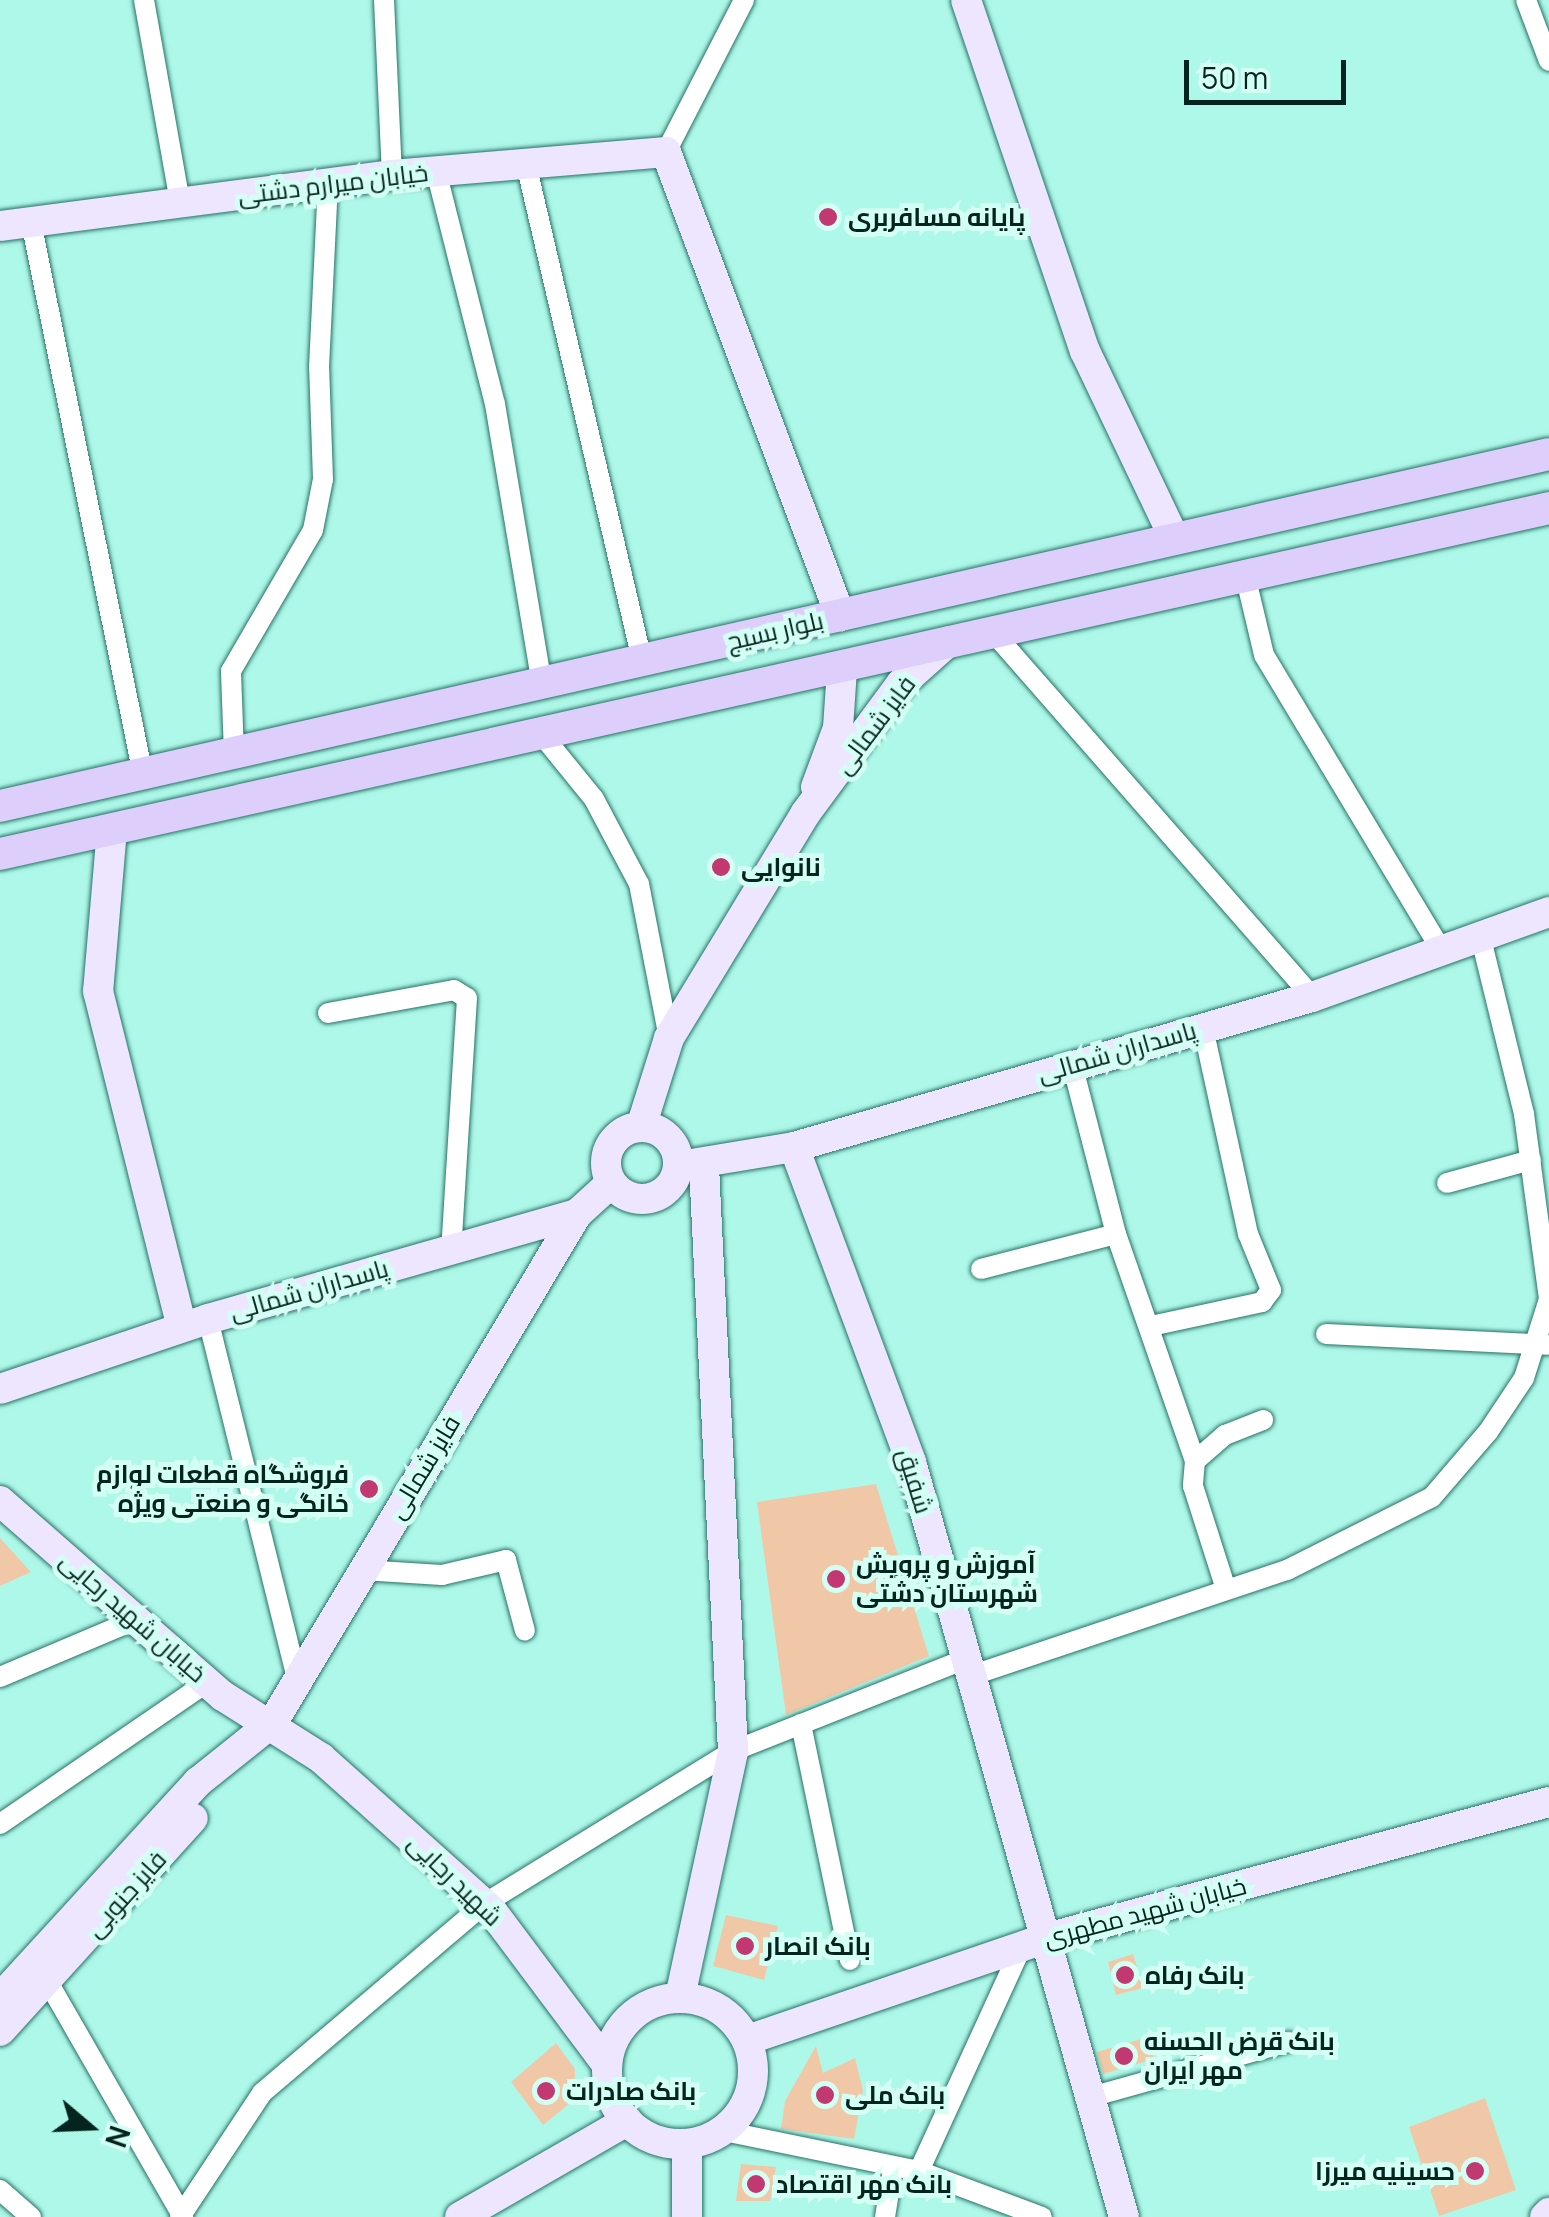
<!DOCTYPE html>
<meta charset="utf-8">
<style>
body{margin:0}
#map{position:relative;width:1549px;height:2217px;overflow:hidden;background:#aef8e9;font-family:Manrope,Cairo,sans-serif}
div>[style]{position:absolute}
.building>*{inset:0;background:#f1c8a7}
.roads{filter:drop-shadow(0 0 2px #277266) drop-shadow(0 0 2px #277266)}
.street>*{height:20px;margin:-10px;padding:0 10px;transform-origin:10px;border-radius:10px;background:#fff}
.secondary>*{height:30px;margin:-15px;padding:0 15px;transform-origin:15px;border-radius:15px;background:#eee6fe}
.secondary>.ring{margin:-15px;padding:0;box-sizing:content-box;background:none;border:30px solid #eee6fe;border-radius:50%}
.primary>*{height:32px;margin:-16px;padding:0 16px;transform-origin:16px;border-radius:16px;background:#decefc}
.dots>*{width:28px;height:28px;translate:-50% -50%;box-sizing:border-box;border:5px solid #d4fff5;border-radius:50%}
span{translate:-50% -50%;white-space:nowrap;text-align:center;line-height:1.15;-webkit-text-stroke:10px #d4fff5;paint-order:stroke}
.street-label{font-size:25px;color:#05241f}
.poi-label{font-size:25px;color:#05241f;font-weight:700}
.left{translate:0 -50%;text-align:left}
.right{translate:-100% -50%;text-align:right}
.north{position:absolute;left:40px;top:2077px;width:100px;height:100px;-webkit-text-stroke:8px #d4fff5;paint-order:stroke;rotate:109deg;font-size:28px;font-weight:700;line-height:40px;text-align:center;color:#05241f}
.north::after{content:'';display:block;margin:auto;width:35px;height:45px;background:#05241f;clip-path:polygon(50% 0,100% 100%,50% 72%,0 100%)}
.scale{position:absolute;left:1184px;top:60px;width:162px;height:45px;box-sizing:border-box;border:5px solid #05241f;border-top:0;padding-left:12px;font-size:30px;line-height:35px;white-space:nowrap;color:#05241f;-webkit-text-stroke:8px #d4fff5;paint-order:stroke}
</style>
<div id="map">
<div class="building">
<i style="clip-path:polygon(876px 1484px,929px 1656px,786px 1715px,757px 1502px)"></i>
<i style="clip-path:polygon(0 1538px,31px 1572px,0 1586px)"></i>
<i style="clip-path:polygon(726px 1915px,778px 1926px,764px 1980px,713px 1966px)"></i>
<i style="clip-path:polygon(1133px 1954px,1143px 1988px,1116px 1995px,1108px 1962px)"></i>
<i style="clip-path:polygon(1148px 2037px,1154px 2059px,1103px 2074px,1097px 2052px)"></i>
<i style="clip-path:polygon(556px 2043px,575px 2069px,574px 2100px,543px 2125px,511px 2082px)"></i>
<i style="clip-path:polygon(816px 2046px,823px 2073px,855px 2058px,863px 2090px,854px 2139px,781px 2129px,785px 2101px)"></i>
<i style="clip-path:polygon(1485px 2098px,1516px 2190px,1439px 2216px,1409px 2127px)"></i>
<i style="clip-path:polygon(741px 2164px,776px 2167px,770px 2201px,736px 2201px)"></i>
</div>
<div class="roads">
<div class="street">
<i style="left:144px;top:0;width:205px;rotate:79.9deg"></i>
<i style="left:384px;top:0;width:175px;rotate:87.4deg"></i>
<i style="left:1526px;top:0;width:65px;rotate:69.3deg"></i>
<i style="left:666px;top:152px;width:171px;rotate:-62.8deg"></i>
<i style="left:526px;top:164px;width:509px;rotate:76.84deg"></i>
<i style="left:436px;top:171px;width:240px;rotate:75.8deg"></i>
<i style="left:495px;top:404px;width:284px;rotate:80.5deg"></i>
<i style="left:31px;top:222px;width:564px;rotate:78.55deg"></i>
<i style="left:1245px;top:575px;width:82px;rotate:76.6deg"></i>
<i style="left:1264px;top:655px;width:349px;rotate:59deg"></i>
<i style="left:992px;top:631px;width:486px;rotate:48.8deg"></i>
<i style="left:542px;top:735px;width:82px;rotate:50.9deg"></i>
<i style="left:594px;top:799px;width:96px;rotate:62.1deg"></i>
<i style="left:639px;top:884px;width:157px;rotate:79deg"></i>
<i style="left:234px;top:754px;width:83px;rotate:-92.1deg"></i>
<i style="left:231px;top:671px;width:163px;rotate:-59.8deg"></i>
<i style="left:313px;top:530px;width:52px;rotate:-78.9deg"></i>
<i style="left:323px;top:479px;width:112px;rotate:-92deg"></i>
<i style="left:319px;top:367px;width:184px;rotate:-87.2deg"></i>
<i style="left:328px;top:1013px;width:128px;rotate:-10.3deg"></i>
<i style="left:454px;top:990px;width:15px;rotate:32deg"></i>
<i style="left:467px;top:998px;width:252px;rotate:93.6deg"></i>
<i style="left:1072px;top:1064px;width:176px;rotate:75.5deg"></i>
<i style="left:1116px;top:1234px;width:240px;rotate:70.8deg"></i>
<i style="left:1195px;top:1461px;width:25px;rotate:95deg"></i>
<i style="left:1193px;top:1486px;width:105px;rotate:72.3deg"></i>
<i style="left:1447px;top:1183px;width:87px;rotate:-15.3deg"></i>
<i style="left:981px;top:1269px;width:139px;rotate:-14.5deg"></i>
<i style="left:208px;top:1319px;width:371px;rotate:76.1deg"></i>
<i style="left:1151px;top:1326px;width:114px;rotate:-12.2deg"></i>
<i style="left:1262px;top:1302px;width:15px;rotate:-53deg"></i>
<i style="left:1271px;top:1290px;width:61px;rotate:-112.3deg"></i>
<i style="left:1248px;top:1234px;width:212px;rotate:-102.3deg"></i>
<i style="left:1326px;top:1334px;width:222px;rotate:2.8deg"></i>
<i style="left:1195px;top:1461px;width:40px;rotate:-41deg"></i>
<i style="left:1225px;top:1435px;width:41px;rotate:-21.5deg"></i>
<i style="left:362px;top:1570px;width:80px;rotate:3.6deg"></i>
<i style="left:442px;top:1575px;width:66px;rotate:-13.2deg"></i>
<i style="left:506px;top:1560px;width:73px;rotate:75deg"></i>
<i style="left:973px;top:1675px;width:331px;rotate:-18.5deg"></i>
<i style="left:1287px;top:1570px;width:162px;rotate:-26.7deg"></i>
<i style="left:1432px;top:1497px;width:86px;rotate:-49.3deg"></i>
<i style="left:1488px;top:1432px;width:65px;rotate:-56.3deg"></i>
<i style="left:1524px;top:1378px;width:83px;rotate:-72.4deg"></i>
<i style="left:1549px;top:1299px;width:187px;rotate:-97.7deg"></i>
<i style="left:1524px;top:1114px;width:180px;rotate:-103.8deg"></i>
<i style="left:0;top:1677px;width:147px;rotate:-22.9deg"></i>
<i style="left:801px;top:1724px;width:241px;rotate:78.3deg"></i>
<i style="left:0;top:1824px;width:251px;rotate:-34.4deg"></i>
<i style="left:48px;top:1982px;width:271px;rotate:60.1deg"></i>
<i style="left:1091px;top:2097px;width:205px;rotate:-15.6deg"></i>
<i style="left:724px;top:2131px;width:199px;rotate:11.6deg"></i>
<i style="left:919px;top:2171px;width:131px;rotate:20.5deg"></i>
<i style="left:919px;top:2171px;width:247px;rotate:-65.4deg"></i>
<i style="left:0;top:2190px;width:41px;rotate:41.1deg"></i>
<i style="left:180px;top:2217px;width:149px;rotate:-56.5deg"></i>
<i style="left:262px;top:2093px;width:292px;rotate:-40.4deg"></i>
<i style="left:484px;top:1904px;width:292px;rotate:-31.6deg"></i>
<i style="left:733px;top:1751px;width:253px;rotate:-21.6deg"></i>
<i style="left:885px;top:2217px;width:50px;rotate:-80.7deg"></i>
</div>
<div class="secondary">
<i style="left:966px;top:0;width:371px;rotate:71.3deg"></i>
<i style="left:1085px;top:351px;width:207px;rotate:64.5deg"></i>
<i style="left:0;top:226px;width:395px;rotate:-7.4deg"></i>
<i style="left:392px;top:175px;width:275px;rotate:-4.8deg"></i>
<i style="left:666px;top:152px;width:496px;rotate:69.4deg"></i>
<i style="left:816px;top:787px;width:63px;rotate:-69.6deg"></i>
<i style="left:838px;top:728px;width:58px;rotate:-86.1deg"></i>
<i style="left:112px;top:829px;width:163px;rotate:94.9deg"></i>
<i style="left:98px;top:991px;width:346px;rotate:76deg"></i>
<i class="ring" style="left:606px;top:1127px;width:42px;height:42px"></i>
<i style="left:641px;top:1127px;width:93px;rotate:-72.5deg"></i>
<i style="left:669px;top:1038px;width:262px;rotate:-58.7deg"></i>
<i style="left:805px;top:814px;width:162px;rotate:-53.6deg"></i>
<i style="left:901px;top:684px;width:64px;rotate:-41.9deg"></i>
<i style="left:794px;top:1147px;width:336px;rotate:69.6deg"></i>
<i style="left:911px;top:1462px;width:784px;rotate:74.25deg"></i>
<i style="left:679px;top:1166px;width:117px;rotate:-9.4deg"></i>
<i style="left:794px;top:1147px;width:539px;rotate:-16.15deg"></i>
<i style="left:1312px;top:997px;width:252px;rotate:-19.7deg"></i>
<i style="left:0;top:1389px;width:219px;rotate:-18.6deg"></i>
<i style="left:208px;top:1319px;width:384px;rotate:-15.9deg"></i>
<i style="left:577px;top:1214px;width:46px;rotate:-42.4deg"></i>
<i style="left:0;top:1501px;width:296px;rotate:41.2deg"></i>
<i style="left:223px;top:1696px;width:116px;rotate:32.3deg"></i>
<i style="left:321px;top:1758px;width:229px;rotate:41.8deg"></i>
<i style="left:492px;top:1911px;width:192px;rotate:53.2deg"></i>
<i style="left:680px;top:1997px;width:252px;rotate:-77.8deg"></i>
<i style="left:733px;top:1751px;width:585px;rotate:-92.84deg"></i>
<i style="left:0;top:1998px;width:293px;rotate:-47.5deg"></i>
<i style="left:198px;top:1782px;width:96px;rotate:-38.7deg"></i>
<i style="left:273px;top:1722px;width:592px;rotate:-59.1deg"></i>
<i class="ring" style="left:607px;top:1998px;width:116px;height:116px"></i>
<i style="left:0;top:2031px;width:287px;rotate:-47.8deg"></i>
<i style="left:747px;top:2040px;width:317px;rotate:-18.8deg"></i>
<i style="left:1047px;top:1938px;width:520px;rotate:-15.16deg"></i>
<i style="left:687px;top:2146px;width:71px;rotate:90deg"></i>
<i style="left:460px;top:2217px;width:193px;rotate:-29.9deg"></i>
<i style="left:1545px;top:2217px;width:6px;rotate:-45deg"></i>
</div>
<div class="primary">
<i style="left:0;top:806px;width:1588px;rotate:-12.8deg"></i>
<i style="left:0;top:854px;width:1587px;rotate:-12.59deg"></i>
</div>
</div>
<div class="dots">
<i style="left:828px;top:217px;background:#c23870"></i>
<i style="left:721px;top:867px;background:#c23870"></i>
<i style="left:369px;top:1489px;background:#c23870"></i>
<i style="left:836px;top:1579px;background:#c23870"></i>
<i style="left:745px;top:1946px;background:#c23870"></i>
<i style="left:1125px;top:1975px;background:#c23870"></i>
<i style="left:1124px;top:2056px;background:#c23870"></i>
<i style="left:546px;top:2091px;background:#c23870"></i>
<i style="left:825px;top:2095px;background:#c23870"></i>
<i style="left:1475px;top:2171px;background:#c23870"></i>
<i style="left:756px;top:2184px;background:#c23870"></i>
</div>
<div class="street-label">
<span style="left:333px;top:184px;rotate:-7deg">خیابان میرارم دشتی</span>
<span style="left:775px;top:631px;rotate:-13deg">بلوار بسیج</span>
<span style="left:875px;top:725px;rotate:-53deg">فایز شمالی</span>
<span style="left:1117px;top:1052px;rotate:-16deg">پاسداران شمالی</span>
<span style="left:309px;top:1290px;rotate:-16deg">پاسداران شمالی</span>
<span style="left:424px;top:1467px;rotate:-59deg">فایز شمالی</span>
<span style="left:915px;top:1481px;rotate:73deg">شفیق</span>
<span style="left:133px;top:1617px;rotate:41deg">خیابان شهید رجایی</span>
<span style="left:455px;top:1880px;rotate:44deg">شهید رجایی</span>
<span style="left:126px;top:1894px;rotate:-48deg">فایز جنوبی</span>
<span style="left:1145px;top:1912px;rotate:-15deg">خیابان شهید مطهری</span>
</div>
<div class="poi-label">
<span class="left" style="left:848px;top:217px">پایانه مسافربری</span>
<span class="left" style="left:741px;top:867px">نانوایی</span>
<span class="right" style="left:349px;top:1489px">فروشگاه قطعات لوازم<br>خانگی و صنعتی ویژه</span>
<span class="left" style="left:856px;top:1579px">آموزش و پرویش<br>شهرستان دشتی</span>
<span class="left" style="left:765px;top:1946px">بانک انصار</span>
<span class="left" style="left:1145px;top:1975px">بانک رفاه</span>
<span class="left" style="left:1144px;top:2056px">بانک قرض الحسنه<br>مهر ایران</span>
<span class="left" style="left:566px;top:2091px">بانک صادرات</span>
<span class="left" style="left:845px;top:2095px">بانک ملی</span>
<span class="right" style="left:1455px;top:2171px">حسینیه میرزا</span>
<span class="left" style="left:776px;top:2184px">بانک مهر اقتصاد</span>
</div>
<div class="north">N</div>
<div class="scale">50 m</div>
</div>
